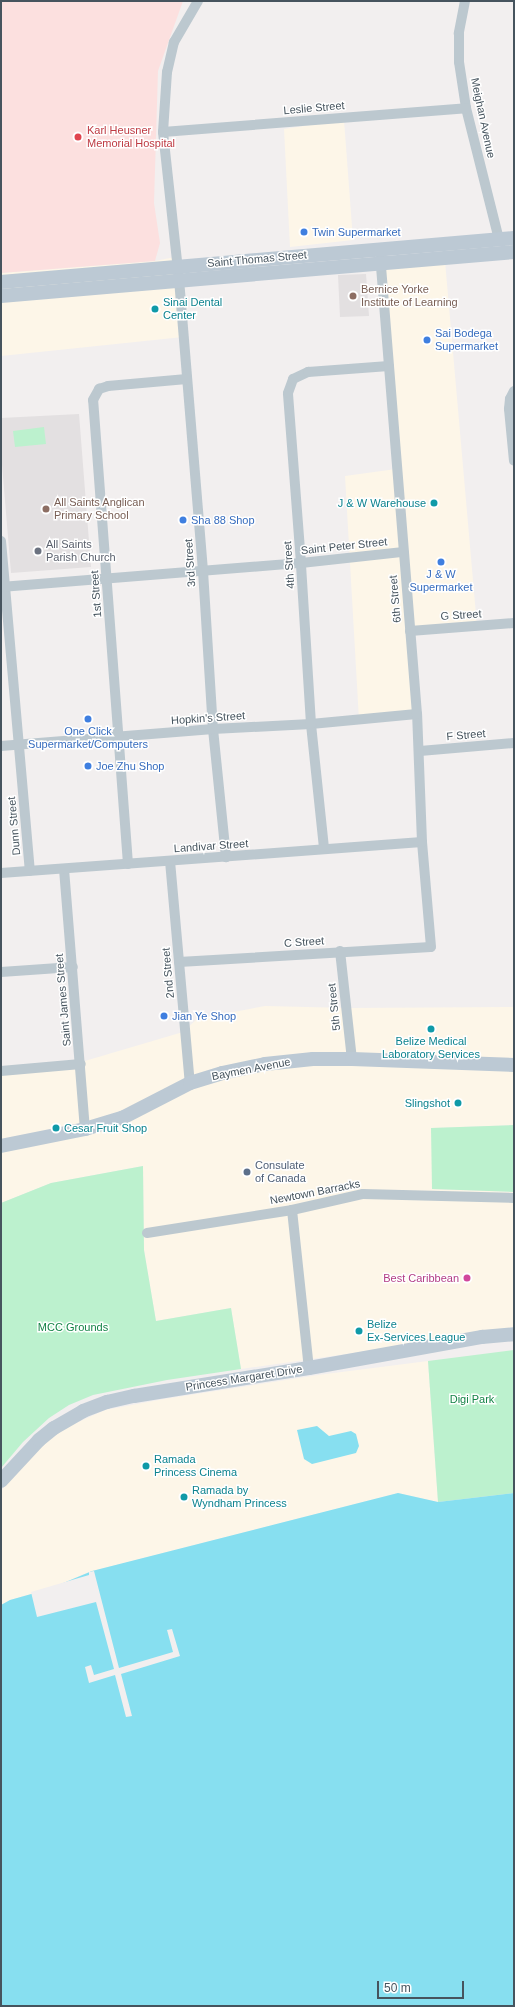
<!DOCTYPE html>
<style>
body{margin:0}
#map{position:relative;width:515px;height:2007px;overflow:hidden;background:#f2efef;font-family:Helvetica,sans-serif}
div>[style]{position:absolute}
.commercial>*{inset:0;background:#fdf6e8}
.education>*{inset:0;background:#e3e0e1}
.medical>*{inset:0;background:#fce0df}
.green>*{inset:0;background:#bcf1ce}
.water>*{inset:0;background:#87dff0}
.pier>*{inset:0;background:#f2efef}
.street>*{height:10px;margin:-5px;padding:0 5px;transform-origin:5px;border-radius:5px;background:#bcc8cf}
.secondary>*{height:14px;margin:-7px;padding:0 7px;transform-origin:7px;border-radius:7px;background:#bcc9d4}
.dots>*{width:11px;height:11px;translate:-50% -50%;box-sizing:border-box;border:2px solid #fff;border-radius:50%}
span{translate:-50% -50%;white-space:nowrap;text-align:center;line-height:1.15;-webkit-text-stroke:3px #fff;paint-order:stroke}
.street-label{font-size:11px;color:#46545e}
.health-label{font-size:11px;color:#be3a42}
.left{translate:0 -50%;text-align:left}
.shop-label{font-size:11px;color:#366cbe}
.education-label{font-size:11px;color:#785e54}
.culture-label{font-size:11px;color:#0d838f}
.right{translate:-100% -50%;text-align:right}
.worship-label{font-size:11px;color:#5b616d}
.service-label{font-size:11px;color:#4e5e75}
.hotel-label{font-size:11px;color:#b23c85}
.park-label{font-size:11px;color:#138346}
.frame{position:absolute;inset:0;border:2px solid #46545e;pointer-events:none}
.scale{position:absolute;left:377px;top:1981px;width:87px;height:18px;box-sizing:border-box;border:2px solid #46545e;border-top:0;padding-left:5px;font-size:12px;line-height:14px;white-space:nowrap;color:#46545e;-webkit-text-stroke:3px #fff;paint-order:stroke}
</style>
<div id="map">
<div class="commercial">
<i style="clip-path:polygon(344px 120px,353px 240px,290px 247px,284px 129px)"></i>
<i style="clip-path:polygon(175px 257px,183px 337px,1px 356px,1px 273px,155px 261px)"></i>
<i style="clip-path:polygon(445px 261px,477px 626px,415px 634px,416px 711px,359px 720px,345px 476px,396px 469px,385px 266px)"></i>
<i style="clip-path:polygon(265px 1006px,348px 1008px,514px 1007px,514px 1125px,432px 1128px,432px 1189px,514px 1192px,514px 1330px,241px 1369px,231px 1308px,156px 1321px,144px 1250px,143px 1166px,51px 1183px,1px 1203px,1px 1070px,78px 1063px,183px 1032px,197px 1019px)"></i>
<i style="clip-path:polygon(428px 1361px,438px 1502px,398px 1493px,89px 1572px,49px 1589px,10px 1600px,1px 1605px,1px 1491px,35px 1450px,54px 1433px,105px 1410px,164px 1399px,318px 1375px)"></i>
</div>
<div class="education">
<i style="clip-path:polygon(366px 274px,369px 316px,340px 317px,338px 275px)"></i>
<i style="clip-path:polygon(79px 414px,91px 567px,11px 573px,1px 452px,1px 418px)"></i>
</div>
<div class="medical">
<i style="clip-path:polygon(1px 1px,183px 1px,158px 71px,154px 203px,160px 243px,155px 261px,1px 273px)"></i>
</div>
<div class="green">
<i style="clip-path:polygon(44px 427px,46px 444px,15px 447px,13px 431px)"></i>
<i style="clip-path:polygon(514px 1125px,514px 1192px,432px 1189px,431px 1128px)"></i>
<i style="clip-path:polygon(143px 1166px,144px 1250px,156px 1321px,231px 1308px,241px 1369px,167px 1380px,93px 1395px,69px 1405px,49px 1418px,23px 1442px,1px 1468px,1px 1203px,51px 1183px)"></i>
<i style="clip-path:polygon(514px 1350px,514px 1493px,438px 1502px,428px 1361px)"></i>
</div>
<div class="water">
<i style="clip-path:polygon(317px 1426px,329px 1436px,351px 1431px,356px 1434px,359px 1446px,356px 1453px,312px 1464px,304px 1459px,297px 1430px)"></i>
<i style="clip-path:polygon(398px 1493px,438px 1502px,514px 1493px,514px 2006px,1px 2006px,1px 1605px,10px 1600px,49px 1589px,92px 1571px)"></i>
</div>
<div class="pier">
<i style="clip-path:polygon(94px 1571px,119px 1668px,173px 1652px,167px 1630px,172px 1629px,180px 1656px,121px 1674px,132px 1716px,126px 1717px,115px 1675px,89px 1683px,85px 1667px,91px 1665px,94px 1675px,114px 1669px,96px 1602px,37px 1617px,31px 1592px,89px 1575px,89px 1572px)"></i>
</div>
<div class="street">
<i style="left:198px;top:1px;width:48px;rotate:120.3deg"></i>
<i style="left:174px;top:42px;width:31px;rotate:103deg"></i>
<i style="left:167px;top:72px;width:60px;rotate:93.8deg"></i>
<i style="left:163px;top:132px;width:148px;rotate:83.8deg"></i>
<i style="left:179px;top:279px;width:293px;rotate:85.3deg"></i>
<i style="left:203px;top:571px;width:158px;rotate:86.4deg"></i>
<i style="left:213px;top:729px;width:129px;rotate:84.2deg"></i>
<i style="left:465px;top:1px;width:33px;rotate:101deg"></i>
<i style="left:459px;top:33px;width:29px;rotate:90deg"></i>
<i style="left:459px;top:62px;width:47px;rotate:81.3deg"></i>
<i style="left:466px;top:108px;width:135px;rotate:75.9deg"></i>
<i style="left:163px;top:132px;width:304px;rotate:-4.5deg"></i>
<i style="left:514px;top:391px;width:9px;rotate:117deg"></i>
<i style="left:510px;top:399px;width:10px;rotate:96deg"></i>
<i style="left:509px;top:409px;width:52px;rotate:84.5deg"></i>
<i style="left:1px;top:541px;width:331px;rotate:85deg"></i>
<i style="left:1px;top:587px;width:301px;rotate:-4.6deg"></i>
<i style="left:301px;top:563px;width:103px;rotate:-6.2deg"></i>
<i style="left:410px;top:631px;width:104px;rotate:-4.4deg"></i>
<i style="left:1px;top:746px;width:213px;rotate:-4.6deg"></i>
<i style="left:213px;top:729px;width:98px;rotate:-2.9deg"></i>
<i style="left:311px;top:724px;width:106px;rotate:-5.4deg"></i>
<i style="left:420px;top:751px;width:94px;rotate:-4.9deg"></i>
<i style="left:324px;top:848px;width:125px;rotate:-96deg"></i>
<i style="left:311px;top:724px;width:161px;rotate:-93.6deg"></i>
<i style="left:301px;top:563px;width:170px;rotate:-94.4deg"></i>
<i style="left:288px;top:393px;width:15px;rotate:-70deg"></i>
<i style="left:293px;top:379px;width:17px;rotate:-25deg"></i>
<i style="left:308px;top:372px;width:81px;rotate:-4.2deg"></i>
<i style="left:170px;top:861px;width:223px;rotate:84.9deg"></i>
<i style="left:128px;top:864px;width:465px;rotate:-94.3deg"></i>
<i style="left:93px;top:400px;width:13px;rotate:-61deg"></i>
<i style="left:99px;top:389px;width:9px;rotate:-18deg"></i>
<i style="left:108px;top:386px;width:79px;rotate:-5.1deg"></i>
<i style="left:64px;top:869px;width:261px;rotate:85.4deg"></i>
<i style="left:1px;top:873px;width:422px;rotate:-4.2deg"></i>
<i style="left:340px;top:951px;width:109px;rotate:83.7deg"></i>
<i style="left:179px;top:962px;width:252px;rotate:-3.4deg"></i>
<i style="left:431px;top:947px;width:105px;rotate:-94.9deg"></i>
<i style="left:422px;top:842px;width:128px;rotate:-92.2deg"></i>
<i style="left:417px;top:714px;width:457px;rotate:-94.6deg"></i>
<i style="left:1px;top:972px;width:72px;rotate:-4deg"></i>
<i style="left:1px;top:1071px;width:80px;rotate:-5deg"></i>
<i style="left:292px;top:1210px;width:159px;rotate:83.9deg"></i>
<i style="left:147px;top:1233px;width:147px;rotate:-9deg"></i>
<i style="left:292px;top:1210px;width:73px;rotate:-12.7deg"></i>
<i style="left:363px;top:1194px;width:151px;rotate:1.5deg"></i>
</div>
<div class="secondary">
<i style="left:1px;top:282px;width:515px;rotate:-4.9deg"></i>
<i style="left:1px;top:296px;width:515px;rotate:-4.9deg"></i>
<i style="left:1px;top:1146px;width:86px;rotate:-11.4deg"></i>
<i style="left:85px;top:1129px;width:39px;rotate:-17deg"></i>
<i style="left:122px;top:1118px;width:76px;rotate:-27.2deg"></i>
<i style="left:190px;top:1083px;width:34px;rotate:-17deg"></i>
<i style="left:222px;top:1073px;width:44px;rotate:-11.8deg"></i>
<i style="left:265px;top:1064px;width:48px;rotate:-5.9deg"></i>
<i style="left:313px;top:1059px;width:39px"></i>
<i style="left:352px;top:1059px;width:162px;rotate:2.1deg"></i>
<i style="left:1px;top:1481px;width:56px;rotate:-47.2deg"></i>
<i style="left:39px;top:1440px;width:19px;rotate:-39deg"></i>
<i style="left:54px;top:1428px;width:34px;rotate:-30deg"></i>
<i style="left:83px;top:1411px;width:26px;rotate:-21deg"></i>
<i style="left:107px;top:1402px;width:28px;rotate:-13deg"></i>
<i style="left:134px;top:1396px;width:177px;rotate:-9.1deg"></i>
<i style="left:309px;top:1368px;width:176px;rotate:-10.2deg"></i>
<i style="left:482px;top:1337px;width:32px;rotate:-5deg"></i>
</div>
<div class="dots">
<i style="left:78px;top:137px;background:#e0444e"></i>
<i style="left:304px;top:232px;background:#3f7fe0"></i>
<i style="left:353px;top:296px;background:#8d6e63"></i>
<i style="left:155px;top:309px;background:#0f9aa8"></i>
<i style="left:427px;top:340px;background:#3f7fe0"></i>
<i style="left:434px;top:503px;background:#0f9aa8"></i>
<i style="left:46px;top:509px;background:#8d6e63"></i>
<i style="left:183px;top:520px;background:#3f7fe0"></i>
<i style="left:38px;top:551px;background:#6b7280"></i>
<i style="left:441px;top:562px;background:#3f7fe0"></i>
<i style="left:88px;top:719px;background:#3f7fe0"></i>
<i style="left:88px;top:766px;background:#3f7fe0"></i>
<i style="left:164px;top:1016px;background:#3f7fe0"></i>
<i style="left:431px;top:1029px;background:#0f9aa8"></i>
<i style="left:458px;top:1103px;background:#0f9aa8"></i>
<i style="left:56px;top:1128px;background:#0f9aa8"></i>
<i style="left:247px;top:1172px;background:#5c6f8a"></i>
<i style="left:467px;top:1278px;background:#d1479c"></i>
<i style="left:359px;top:1331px;background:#0f9aa8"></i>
<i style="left:146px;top:1466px;background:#0f9aa8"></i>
<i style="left:184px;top:1497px;background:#0f9aa8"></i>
</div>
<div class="street-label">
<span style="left:314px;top:108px;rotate:-5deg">Leslie Street</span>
<span style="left:483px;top:118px;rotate:78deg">Meighan Avenue</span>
<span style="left:257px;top:259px;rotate:-5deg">Saint Thomas Street</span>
<span style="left:344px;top:546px;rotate:-6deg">Saint Peter Street</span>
<span style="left:190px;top:563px;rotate:-94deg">3rd Street</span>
<span style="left:289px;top:565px;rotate:-94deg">4th Street</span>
<span style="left:96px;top:594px;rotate:-94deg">1st Street</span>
<span style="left:395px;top:599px;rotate:-95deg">6th Street</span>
<span style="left:461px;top:615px;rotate:-4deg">G Street</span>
<span style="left:208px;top:718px;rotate:-4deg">Hopkin's Street</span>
<span style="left:466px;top:735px;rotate:-5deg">F Street</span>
<span style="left:14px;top:826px;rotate:-95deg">Dunn Street</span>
<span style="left:211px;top:846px;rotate:-4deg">Landivar Street</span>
<span style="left:304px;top:942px;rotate:-4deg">C Street</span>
<span style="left:168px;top:973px;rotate:-95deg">2nd Street</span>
<span style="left:63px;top:1000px;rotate:-95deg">Saint James Street</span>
<span style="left:334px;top:1007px;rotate:-96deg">5th Street</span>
<span style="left:251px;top:1069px;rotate:-11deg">Baymen Avenue</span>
<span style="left:315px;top:1192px;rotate:-11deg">Newtown Barracks</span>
<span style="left:244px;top:1378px;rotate:-9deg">Princess Margaret Drive</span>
</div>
<div class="health-label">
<span class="left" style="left:87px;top:137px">Karl Heusner<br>Memorial Hospital</span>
</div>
<div class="shop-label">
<span class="left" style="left:312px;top:232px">Twin Supermarket</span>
<span class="left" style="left:435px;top:340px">Sai Bodega<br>Supermarket</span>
<span class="left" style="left:191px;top:520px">Sha 88 Shop</span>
<span style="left:441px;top:581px">J &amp; W<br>Supermarket</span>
<span style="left:88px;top:738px">One Click<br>Supermarket/Computers</span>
<span class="left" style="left:96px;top:766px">Joe Zhu Shop</span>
<span class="left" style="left:172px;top:1016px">Jian Ye Shop</span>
</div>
<div class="education-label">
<span class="left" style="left:361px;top:296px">Bernice Yorke<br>Institute of Learning</span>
<span class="left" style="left:54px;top:509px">All Saints Anglican<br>Primary School</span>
</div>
<div class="culture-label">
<span class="left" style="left:163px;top:309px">Sinai Dental<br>Center</span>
<span class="right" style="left:426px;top:503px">J &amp; W Warehouse</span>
<span style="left:431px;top:1048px">Belize Medical<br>Laboratory Services</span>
<span class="right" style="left:450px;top:1103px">Slingshot</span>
<span class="left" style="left:64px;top:1128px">Cesar Fruit Shop</span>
<span class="left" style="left:367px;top:1331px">Belize<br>Ex-Services League</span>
<span class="left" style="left:154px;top:1466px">Ramada<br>Princess Cinema</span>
<span class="left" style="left:192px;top:1497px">Ramada by<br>Wyndham Princess</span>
</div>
<div class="worship-label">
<span class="left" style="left:46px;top:551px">All Saints<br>Parish Church</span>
</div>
<div class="service-label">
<span class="left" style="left:255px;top:1172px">Consulate<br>of Canada</span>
</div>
<div class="hotel-label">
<span class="right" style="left:459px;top:1278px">Best Caribbean</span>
</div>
<div class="park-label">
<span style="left:73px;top:1327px">MCC Grounds</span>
<span style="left:472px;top:1399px">Digi Park</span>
</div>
<div class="frame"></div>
<div class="scale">50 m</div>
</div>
